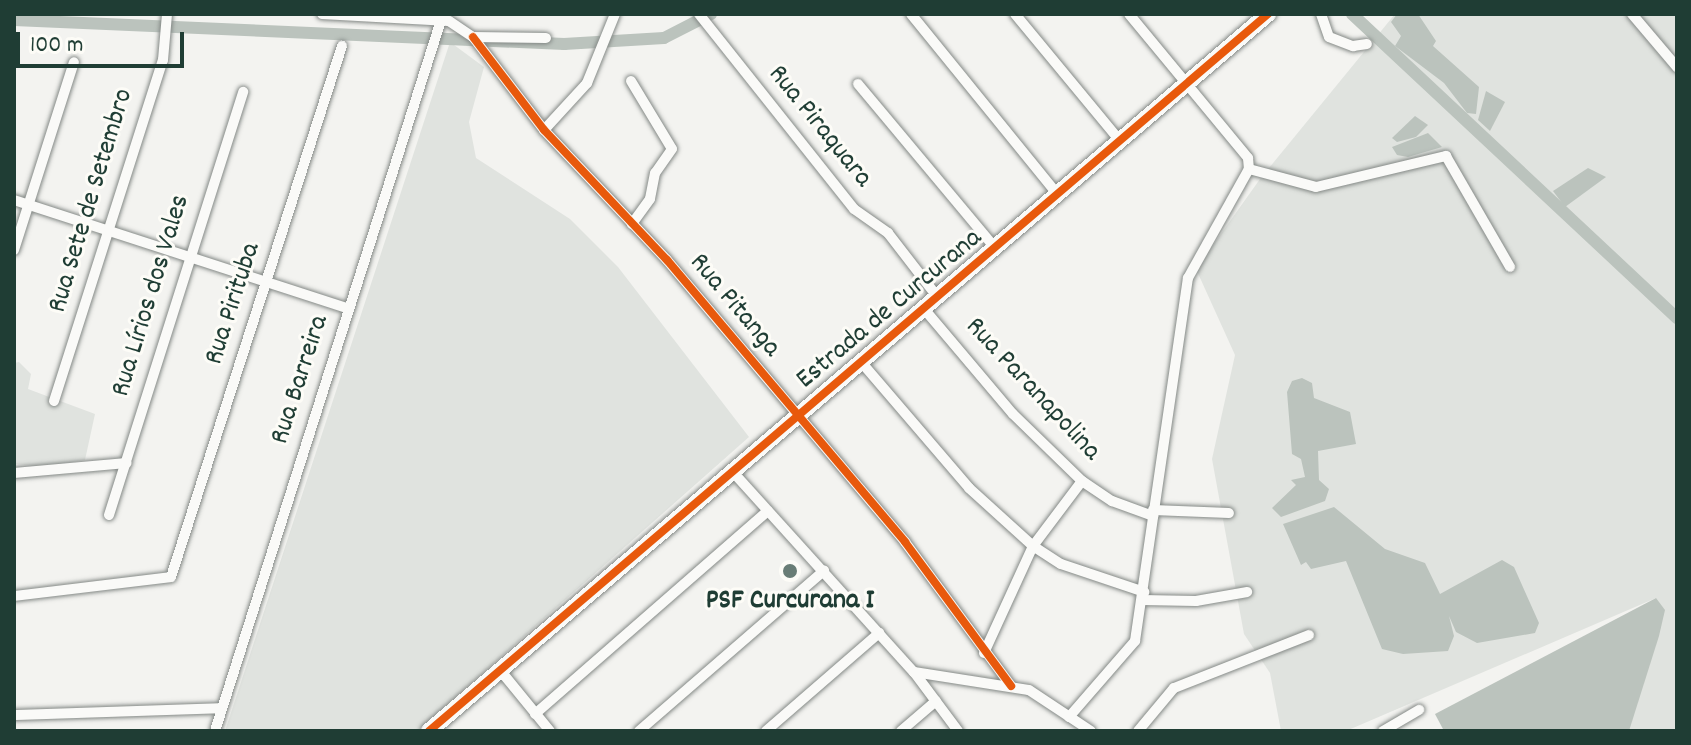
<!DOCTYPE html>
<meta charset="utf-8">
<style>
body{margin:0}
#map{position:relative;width:1691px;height:745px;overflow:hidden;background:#f3f3f0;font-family:Dekko,sans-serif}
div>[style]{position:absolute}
.green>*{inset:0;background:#e0e3df}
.water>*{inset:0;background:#bbc3bd}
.canal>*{height:12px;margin:-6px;padding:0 6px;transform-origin:6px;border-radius:6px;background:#bbc3bd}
.roads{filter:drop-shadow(0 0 2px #848986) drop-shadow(0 0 2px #848986)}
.street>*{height:10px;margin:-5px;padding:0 5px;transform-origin:5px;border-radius:5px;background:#fafaf8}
.primary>*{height:16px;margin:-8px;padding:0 8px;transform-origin:8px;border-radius:8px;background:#fafaf8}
.cycleway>*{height:8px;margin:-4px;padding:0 4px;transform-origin:4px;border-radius:4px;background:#e8590c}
.dots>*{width:22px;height:22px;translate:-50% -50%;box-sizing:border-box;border:4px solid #fdfcf7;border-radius:50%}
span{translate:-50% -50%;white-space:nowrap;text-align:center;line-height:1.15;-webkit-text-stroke:6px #fdfcf7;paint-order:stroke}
.street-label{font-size:28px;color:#1f3d34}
.poi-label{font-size:28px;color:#1f3d34;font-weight:700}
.frame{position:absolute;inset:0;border:16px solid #1f3d34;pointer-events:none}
.scale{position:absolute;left:16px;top:32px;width:168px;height:36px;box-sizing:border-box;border:4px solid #1f3d34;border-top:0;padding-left:10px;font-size:24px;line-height:28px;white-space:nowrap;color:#1f3d34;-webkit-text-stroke:6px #fdfcf7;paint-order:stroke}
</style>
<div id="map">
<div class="green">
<i style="clip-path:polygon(1395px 14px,1677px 14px,1677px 731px,1628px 731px,1656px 598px,1346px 731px,1281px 731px,1270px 673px,1244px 634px,1212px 459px,1235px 355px,1196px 269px,1260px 179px)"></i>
<i style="clip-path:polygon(450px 42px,484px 67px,469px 122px,476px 158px,570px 219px,618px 267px,749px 437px,417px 731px,225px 731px)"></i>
<i style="clip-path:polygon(19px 362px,31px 374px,28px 389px,95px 414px,85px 460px,43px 467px,15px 464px,14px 363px)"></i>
</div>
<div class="water">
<i style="clip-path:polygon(1397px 14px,1418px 14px,1436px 41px,1433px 46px,1479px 87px,1476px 114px,1467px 113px,1444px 83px,1395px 46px,1401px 36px,1391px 22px)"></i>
<i style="clip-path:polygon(1486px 91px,1505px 102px,1490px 131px,1478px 120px)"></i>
<i style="clip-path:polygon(1415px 116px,1428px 125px,1416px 137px,1397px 142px,1392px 138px)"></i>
<i style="clip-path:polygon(1428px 133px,1442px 147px,1408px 157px,1397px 155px,1392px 147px)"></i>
<i style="clip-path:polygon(1588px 168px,1606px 177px,1565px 207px,1553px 191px)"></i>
<i style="clip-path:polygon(1302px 378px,1312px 383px,1314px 398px,1350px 412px,1356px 444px,1318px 451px,1319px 480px,1329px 489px,1325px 501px,1281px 517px,1272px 508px,1296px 485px,1291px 480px,1305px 477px,1301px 459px,1292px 454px,1287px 392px,1292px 381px)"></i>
<i style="clip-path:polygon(1334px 507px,1385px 549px,1425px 563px,1440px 594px,1502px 560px,1514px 567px,1539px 623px,1535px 633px,1477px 643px,1456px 632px,1449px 616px,1454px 636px,1448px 651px,1403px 654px,1382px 649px,1346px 561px,1311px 569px,1306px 562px,1301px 565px,1283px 524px)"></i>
<i style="clip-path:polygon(1656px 598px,1665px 610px,1659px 636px,1629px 731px,1444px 731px,1435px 714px)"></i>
</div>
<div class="canal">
<i style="left:1352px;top:14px;width:445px;rotate:43.1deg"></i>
<i style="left:14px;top:20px;width:551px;rotate:2.5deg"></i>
<i style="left:564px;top:44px;width:100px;rotate:-3.4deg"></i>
<i style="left:664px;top:38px;width:53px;rotate:-27.1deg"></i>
</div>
<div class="roads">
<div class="street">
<i style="left:322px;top:14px;width:127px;rotate:3.2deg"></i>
<i style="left:449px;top:21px;width:29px;rotate:34deg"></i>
<i style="left:473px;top:37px;width:73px;rotate:0.8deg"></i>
<i style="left:699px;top:14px;width:249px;rotate:51.5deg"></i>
<i style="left:854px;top:209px;width:42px;rotate:35.2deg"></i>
<i style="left:888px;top:233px;width:83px;rotate:52.3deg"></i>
<i style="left:911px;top:14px;width:233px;rotate:50.9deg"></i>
<i style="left:1015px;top:14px;width:166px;rotate:50.4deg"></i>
<i style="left:1129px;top:14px;width:187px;rotate:50.4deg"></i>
<i style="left:1248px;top:158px;width:11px;rotate:85deg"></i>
<i style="left:1321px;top:14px;width:24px;rotate:71deg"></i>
<i style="left:1329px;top:37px;width:26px;rotate:21deg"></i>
<i style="left:1353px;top:46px;width:14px;rotate:-8deg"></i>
<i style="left:1632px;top:14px;width:70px;rotate:49.7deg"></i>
<i style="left:473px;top:37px;width:117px;rotate:52.6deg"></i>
<i style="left:544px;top:130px;width:179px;rotate:46.6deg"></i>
<i style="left:667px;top:260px;width:369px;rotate:49.8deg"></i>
<i style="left:905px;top:542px;width:179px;rotate:53.6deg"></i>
<i style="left:631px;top:81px;width:79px;rotate:58.9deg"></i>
<i style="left:672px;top:149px;width:29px;rotate:125deg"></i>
<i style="left:655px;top:173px;width:26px;rotate:101deg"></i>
<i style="left:650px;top:199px;width:31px;rotate:126deg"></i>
<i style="left:858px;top:84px;width:215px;rotate:50.1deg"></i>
<i style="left:544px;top:130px;width:64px;rotate:-47.5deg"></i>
<i style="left:587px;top:83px;width:74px;rotate:-67.9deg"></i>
<i style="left:1249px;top:169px;width:69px;rotate:15deg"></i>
<i style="left:1316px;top:187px;width:134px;rotate:-13.4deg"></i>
<i style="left:1446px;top:156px;width:128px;rotate:60deg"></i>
<i style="left:14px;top:200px;width:352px;rotate:18deg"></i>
<i style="left:14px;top:250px;width:197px;rotate:-72.3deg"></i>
<i style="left:925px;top:310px;width:136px;rotate:49.8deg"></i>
<i style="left:1013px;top:414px;width:96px;rotate:44.2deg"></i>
<i style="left:1082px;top:481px;width:36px;rotate:34deg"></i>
<i style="left:1112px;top:501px;width:44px;rotate:20.1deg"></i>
<i style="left:862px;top:363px;width:165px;rotate:49.4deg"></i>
<i style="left:969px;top:488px;width:86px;rotate:42.2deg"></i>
<i style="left:1033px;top:546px;width:33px;rotate:33deg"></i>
<i style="left:1061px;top:564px;width:88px;rotate:18.6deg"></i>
<i style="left:54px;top:401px;width:358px;rotate:-72.3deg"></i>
<i style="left:163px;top:60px;width:46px;rotate:-85deg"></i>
<i style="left:733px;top:472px;width:270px;rotate:47.9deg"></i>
<i style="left:914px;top:672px;width:74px;rotate:53.3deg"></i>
<i style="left:14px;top:473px;width:113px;rotate:-5.1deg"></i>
<i style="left:1153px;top:510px;width:76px;rotate:2.3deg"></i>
<i style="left:109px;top:515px;width:444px;rotate:-72.4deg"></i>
<i style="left:14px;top:596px;width:158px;rotate:-6.9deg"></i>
<i style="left:171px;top:577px;width:558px;rotate:-72.15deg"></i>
<i style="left:1142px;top:600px;width:54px;rotate:1.1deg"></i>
<i style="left:1196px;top:601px;width:52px;rotate:-10deg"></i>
<i style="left:984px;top:653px;width:118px;rotate:-65.4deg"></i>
<i style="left:1033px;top:546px;width:81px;rotate:-53deg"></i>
<i style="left:500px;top:670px;width:79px;rotate:50.7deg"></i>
<i style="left:914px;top:672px;width:116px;rotate:8.9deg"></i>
<i style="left:1029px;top:690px;width:74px;rotate:33.5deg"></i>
<i style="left:535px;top:714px;width:309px;rotate:-41.1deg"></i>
<i style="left:14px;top:715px;width:208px;rotate:-1.9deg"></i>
<i style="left:1069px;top:717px;width:101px;rotate:-49deg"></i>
<i style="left:1135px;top:641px;width:367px;rotate:-81.7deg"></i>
<i style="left:1188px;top:278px;width:125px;rotate:-60.8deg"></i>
<i style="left:215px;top:731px;width:752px;rotate:-72.36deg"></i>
<i style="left:639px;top:731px;width:245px;rotate:-40.9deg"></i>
<i style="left:766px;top:731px;width:150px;rotate:-40.9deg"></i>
<i style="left:901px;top:731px;width:46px;rotate:-40.6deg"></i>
<i style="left:1138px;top:731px;width:56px;rotate:-50.1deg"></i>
<i style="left:1174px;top:688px;width:145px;rotate:-21.4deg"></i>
<i style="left:1383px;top:731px;width:42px;rotate:-30.3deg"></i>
</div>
<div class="primary">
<i style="left:429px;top:731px;width:1104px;rotate:-40.52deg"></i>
</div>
</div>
<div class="cycleway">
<i style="left:473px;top:37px;width:117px;rotate:52.6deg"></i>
<i style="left:544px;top:130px;width:179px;rotate:46.6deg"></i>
<i style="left:667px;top:260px;width:369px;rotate:49.8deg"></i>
<i style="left:905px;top:542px;width:179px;rotate:53.6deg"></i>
<i style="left:429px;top:731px;width:1104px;rotate:-40.52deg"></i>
</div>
<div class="dots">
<i style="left:790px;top:571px;background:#697d76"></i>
</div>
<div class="street-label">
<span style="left:819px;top:127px;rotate:51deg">Rua Piraquara</span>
<span style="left:92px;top:201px;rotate:-73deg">Rua Sete de Setembro</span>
<span style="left:152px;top:296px;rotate:-73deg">Rua Lírios dos Vales</span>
<span style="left:234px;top:304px;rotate:-72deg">Rua Pirituba</span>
<span style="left:734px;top:306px;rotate:50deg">Rua Pitanga</span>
<span style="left:890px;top:310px;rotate:-40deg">Estrada de Curcurana</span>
<span style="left:301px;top:380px;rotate:-72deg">Rua Barreira</span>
<span style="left:1032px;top:390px;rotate:47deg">Rua Paranapolina</span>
</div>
<div class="poi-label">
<span style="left:790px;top:602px">PSF Curcurana I</span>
</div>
<div class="frame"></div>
<div class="scale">100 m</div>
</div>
